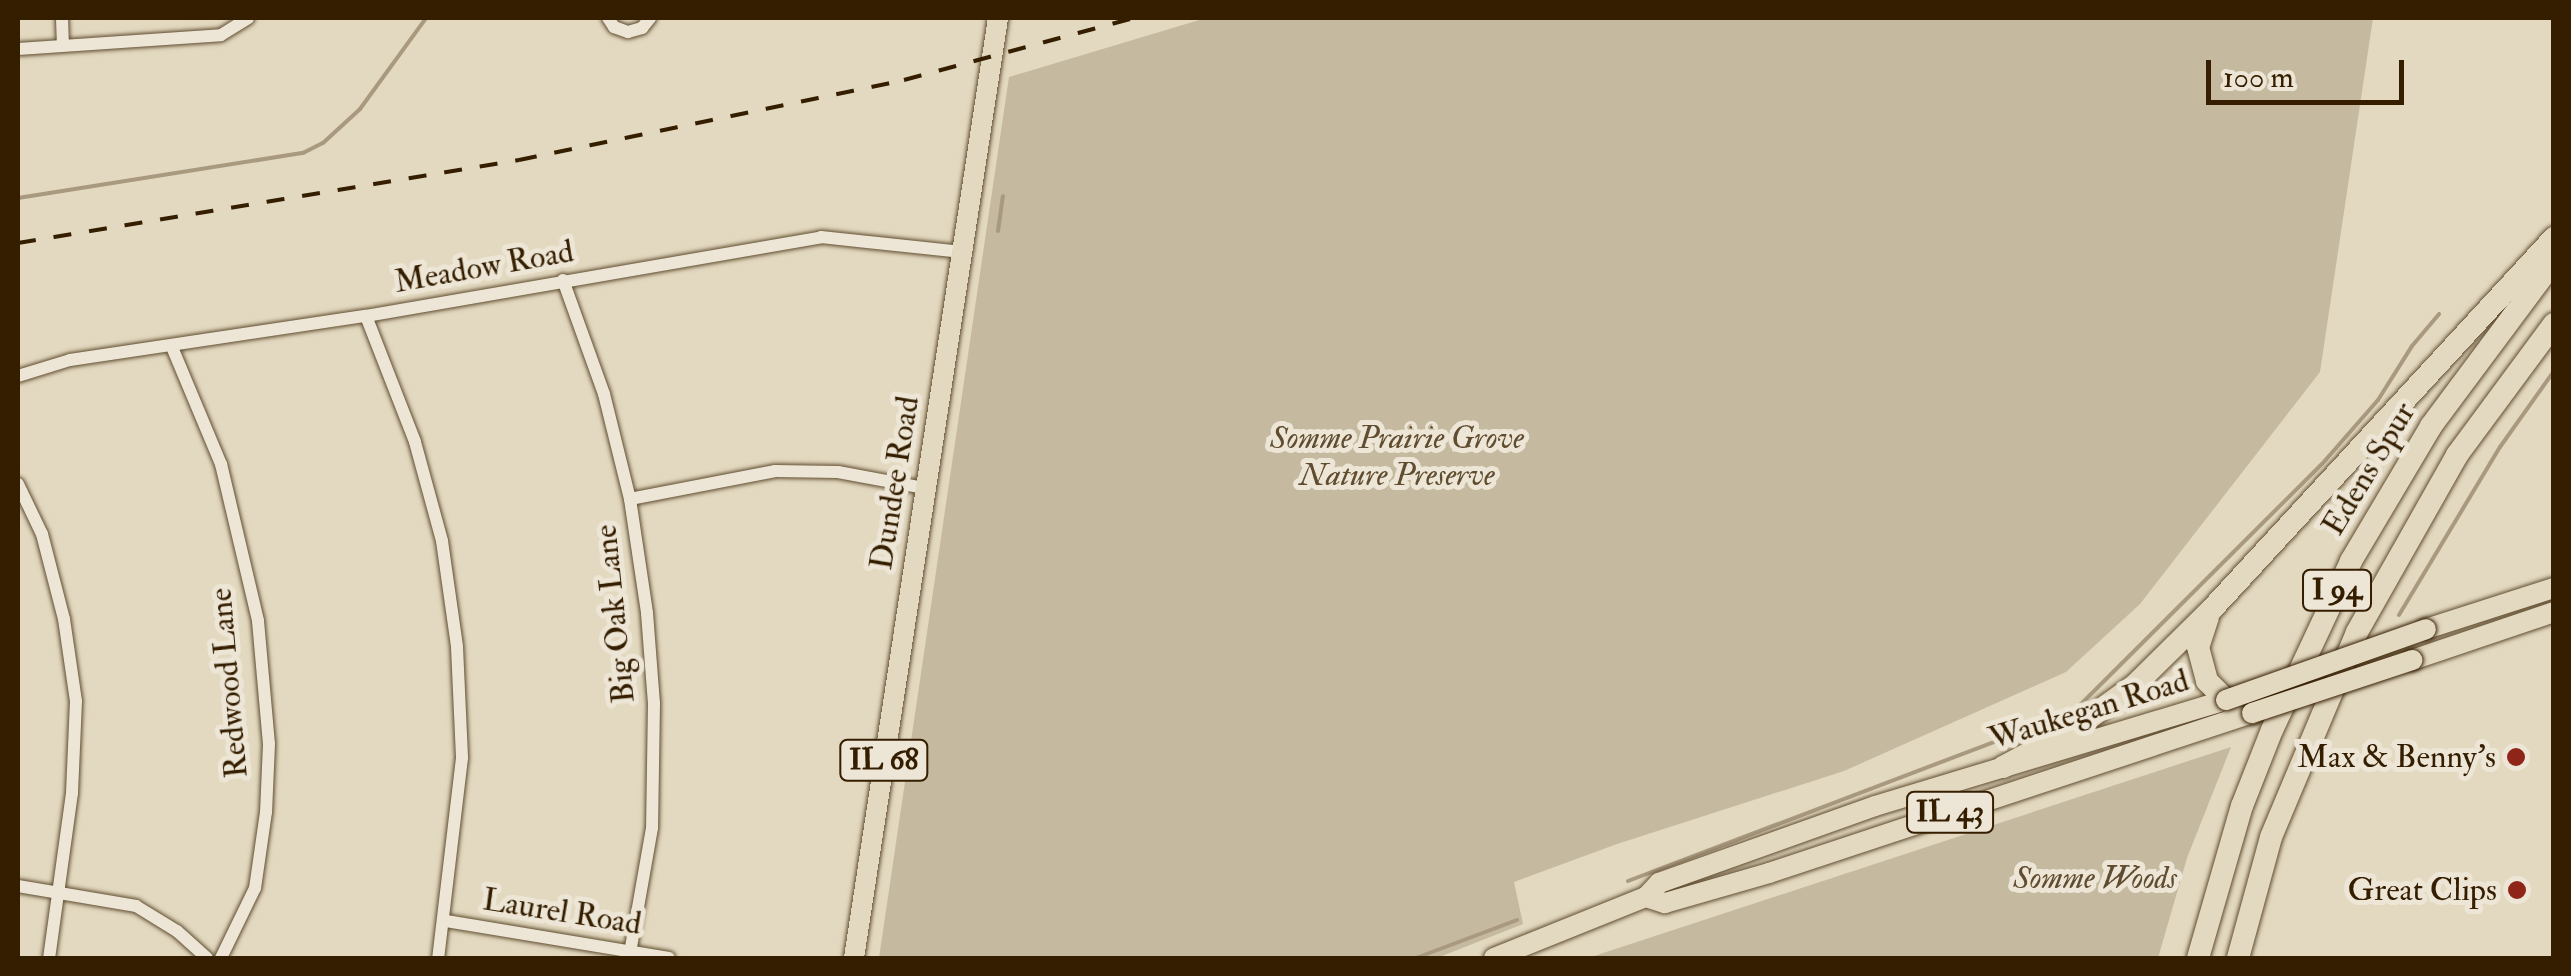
<!DOCTYPE html>
<style>
body{margin:0}
#map{position:relative;width:2571px;height:976px;overflow:hidden;background:#e3d9c0;font-family:"IM FELL Double Pica",serif}
div>[style]{position:absolute}
.green>*{inset:0;background:#c5b99f}
.stream>*{height:4px;margin:-2px;padding:0 2px;transform-origin:2px;border-radius:2px;background:#a8997f}
.roads{filter:drop-shadow(0 0 2px #604d30) drop-shadow(0 0 2px #604d30)}
.street>*{height:12px;margin:-6px;padding:0 6px;transform-origin:6px;border-radius:6px;background:#ede6d6}
.primary>*{height:20px;margin:-10px;padding:0 10px;transform-origin:10px;border-radius:10px;background:#e3d9c0}
.highway>*{height:22px;margin:-11px;padding:0 11px;transform-origin:11px;border-radius:11px;background:#e3d9c0}
.rail>*{height:4px;margin-top:-2px;transform-origin:0;background:repeating-linear-gradient(90deg,#351e00 0 18px,transparent 0 36px)}
.bridges{filter:drop-shadow(0 0 2px #351e00) drop-shadow(0 0 2px #351e00)}
.primary-bridge>*{height:20px;margin:-10px;padding:0 10px;transform-origin:10px;border-radius:10px;background:#e3d9c0}
.dots>*{width:28px;height:28px;translate:-50% -50%;box-sizing:border-box;border:5px solid #ede6d6;border-radius:50%}
span{translate:-50% -50%;white-space:nowrap;text-align:center;line-height:1.15;-webkit-text-stroke:10px #ede6d6;paint-order:stroke}
.shield-label span{padding:2px 8px;background:#ede6d6;border:2px solid;border-radius:8px;-webkit-text-stroke-width:0}
.shield-label{font-size:30px;color:#351e00;font-weight:700}
.street-label{font-size:32px;color:#351e00}
.park-label{font-size:32px;color:#604c30;font-style:italic}
.poi-label{font-size:32px;color:#351e00}
.right{translate:-100% -50%;text-align:right}
.frame{position:absolute;inset:0;border:20px solid #351e00;pointer-events:none}
.scale{position:absolute;left:2206px;top:60px;width:198px;height:45px;box-sizing:border-box;border:5px solid #351e00;border-top:0;padding-left:12px;font-size:30px;line-height:35px;white-space:nowrap;color:#351e00;-webkit-text-stroke:8px #ede6d6;paint-order:stroke}
</style>
<div id="map">
<div class="green">
<i style="clip-path:polygon(1206px 18px,2373px 18px,2320px 372px,2140px 604px,2066px 672px,1844px 771px,1617px 844px,1514px 882px,1523px 924px,1437px 958px,879px 958px,1009px 77px)"></i>
<i style="clip-path:polygon(2231px 747px,2187px 858px,2158px 958px,1588px 958px)"></i>
</div>
<div class="stream">
<i style="left:18px;top:198px;width:289px;rotate:-9deg"></i>
<i style="left:303px;top:153px;width:22px;rotate:-27deg"></i>
<i style="left:323px;top:143px;width:50px;rotate:-42.6deg"></i>
<i style="left:360px;top:109px;width:112px;rotate:-54deg"></i>
<i style="left:998px;top:231px;width:35px;rotate:-82deg"></i>
<i style="left:2399px;top:615px;width:196px;rotate:-59deg"></i>
<i style="left:2500px;top:447px;width:93px;rotate:-54.6deg"></i>
<i style="left:1628px;top:881px;width:476px;rotate:-20.8deg"></i>
<i style="left:2073px;top:712px;width:351px;rotate:-44.9deg"></i>
<i style="left:2322px;top:464px;width:85px;rotate:-48.8deg"></i>
<i style="left:2378px;top:400px;width:64px;rotate:-57.8deg"></i>
<i style="left:2412px;top:346px;width:42px;rotate:-49.8deg"></i>
<i style="left:1416px;top:958px;width:108px;rotate:-20.6deg"></i>
</div>
<div class="roads">
<div class="street">
<i style="left:62px;top:18px;width:27px;rotate:88deg"></i>
<i style="left:608px;top:18px;width:11px;rotate:56deg"></i>
<i style="left:614px;top:27px;width:15px;rotate:20deg"></i>
<i style="left:628px;top:32px;width:15px;rotate:-16deg"></i>
<i style="left:642px;top:28px;width:13px;rotate:-51deg"></i>
<i style="left:18px;top:49px;width:203px;rotate:-3.9deg"></i>
<i style="left:221px;top:35px;width:32px;rotate:-32deg"></i>
<i style="left:563px;top:280px;width:121px;rotate:70.2deg"></i>
<i style="left:604px;top:394px;width:108px;rotate:76.1deg"></i>
<i style="left:630px;top:499px;width:115px;rotate:81.5deg"></i>
<i style="left:647px;top:613px;width:90px;rotate:85.6deg"></i>
<i style="left:654px;top:703px;width:125px;rotate:90.9deg"></i>
<i style="left:652px;top:828px;width:132px;rotate:100deg"></i>
<i style="left:366px;top:316px;width:135px;rotate:68.7deg"></i>
<i style="left:415px;top:442px;width:103px;rotate:74.7deg"></i>
<i style="left:442px;top:541px;width:107px;rotate:81.9deg"></i>
<i style="left:457px;top:647px;width:111px;rotate:87.4deg"></i>
<i style="left:462px;top:758px;width:201px;rotate:96.8deg"></i>
<i style="left:172px;top:347px;width:127px;rotate:67.3deg"></i>
<i style="left:221px;top:464px;width:161px;rotate:76.7deg"></i>
<i style="left:258px;top:621px;width:123px;rotate:84.9deg"></i>
<i style="left:269px;top:744px;width:68px;rotate:92.5deg"></i>
<i style="left:266px;top:812px;width:77px;rotate:98.2deg"></i>
<i style="left:255px;top:888px;width:78px;rotate:115.9deg"></i>
<i style="left:18px;top:376px;width:54px;rotate:-17.1deg"></i>
<i style="left:70px;top:360px;width:299px;rotate:-8.5deg"></i>
<i style="left:366px;top:316px;width:462px;rotate:-9.8deg"></i>
<i style="left:821px;top:237px;width:142px;rotate:6.1deg"></i>
<i style="left:18px;top:484px;width:55px;rotate:64.4deg"></i>
<i style="left:42px;top:534px;width:88px;rotate:75.5deg"></i>
<i style="left:64px;top:619px;width:83px;rotate:81.7deg"></i>
<i style="left:76px;top:701px;width:92px;rotate:92.5deg"></i>
<i style="left:72px;top:793px;width:167px;rotate:97.9deg"></i>
<i style="left:630px;top:499px;width:148px;rotate:-10.9deg"></i>
<i style="left:775px;top:471px;width:63px;rotate:0.9deg"></i>
<i style="left:838px;top:472px;width:87px;rotate:10.5deg"></i>
<i style="left:18px;top:886px;width:120px;rotate:9.6deg"></i>
<i style="left:136px;top:906px;width:48px;rotate:31.4deg"></i>
<i style="left:177px;top:931px;width:40px;rotate:42deg"></i>
<i style="left:446px;top:921px;width:226px;rotate:9.4deg"></i>
</div>
<div class="primary">
<i style="left:2426px;top:629px;width:134px;rotate:-17.8deg"></i>
<i style="left:2412px;top:660px;width:150px;rotate:-18.7deg"></i>
<i style="left:1646px;top:897px;width:20px;rotate:18deg"></i>
<i style="left:1665px;top:903px;width:108px;rotate:-16.1deg"></i>
<i style="left:1769px;top:873px;width:509px;rotate:-18.33deg"></i>
<i style="left:854px;top:958px;width:951px;rotate:-81.29deg"></i>
<i style="left:1494px;top:958px;width:164px;rotate:-21.9deg"></i>
<i style="left:1646px;top:897px;width:19px;rotate:-47deg"></i>
<i style="left:1659px;top:883px;width:229px;rotate:-19.6deg"></i>
<i style="left:1875px;top:806px;width:367px;rotate:-16.8deg"></i>
</div>
<div class="highway">
<i style="left:2208px;top:617px;width:32px;rotate:108deg"></i>
<i style="left:2198px;top:647px;width:35px;rotate:75deg"></i>
<i style="left:2207px;top:681px;width:27px;rotate:45deg"></i>
<i style="left:2226px;top:700px;width:29px;rotate:27deg"></i>
<i style="left:2003px;top:767px;width:77px;rotate:-27.9deg"></i>
<i style="left:2071px;top:731px;width:79px;rotate:-35.7deg"></i>
<i style="left:2135px;top:685px;width:108px;rotate:-44.6deg"></i>
<i style="left:2212px;top:609px;width:505px;rotate:-47.33deg"></i>
<i style="left:2198px;top:958px;width:158px;rotate:-73.9deg"></i>
<i style="left:2242px;top:806px;width:82px;rotate:-68.5deg"></i>
<i style="left:2272px;top:730px;width:187px;rotate:-64.9deg"></i>
<i style="left:2351px;top:561px;width:157px;rotate:-59.3deg"></i>
<i style="left:2431px;top:426px;width:206px;rotate:-53.3deg"></i>
<i style="left:2238px;top:958px;width:125px;rotate:-74.7deg"></i>
<i style="left:2271px;top:837px;width:222px;rotate:-67.2deg"></i>
<i style="left:2357px;top:632px;width:203px;rotate:-60.5deg"></i>
<i style="left:2457px;top:455px;width:163px;rotate:-53.5deg"></i>
</div>
</div>
<div class="rail">
<i style="left:18px;top:243px;width:508px;rotate:-9.41deg"></i>
<i style="left:519px;top:160px;width:393px;rotate:-11.7deg"></i>
<i style="left:904px;top:80px;width:237px;rotate:-15.1deg"></i>
</div>
<div class="bridges">
<div class="primary-bridge">
<i style="left:2226px;top:700px;width:212px;rotate:-19.5deg"></i>
<i style="left:2252px;top:713px;width:169px;rotate:-18.3deg"></i>
</div>
</div>
<div class="dots">
<i style="left:2516px;top:757px;background:#8f2418"></i>
<i style="left:2517px;top:890px;background:#8f2418"></i>
</div>
<div class="shield-label">
<span style="left:2337px;top:590px">I 94</span>
<span style="left:884px;top:760px">IL 68</span>
<span style="left:1950px;top:812px">IL 43</span>
</div>
<div class="street-label">
<span style="left:484px;top:267px;rotate:-10deg">Meadow Road</span>
<span style="left:2369px;top:469px;rotate:-59deg">Edens Spur</span>
<span style="left:895px;top:483px;rotate:-81deg">Dundee Road</span>
<span style="left:615px;top:614px;rotate:-96deg">Big Oak Lane</span>
<span style="left:229px;top:683px;rotate:-95deg">Redwood Lane</span>
<span style="left:2089px;top:710px;rotate:-17deg">Waukegan Road</span>
<span style="left:562px;top:912px;rotate:9deg">Laurel Road</span>
</div>
<div class="park-label">
<span style="left:1397px;top:457px">Somme Prairie Grove<br>Nature Preserve</span>
<span style="left:2095px;top:878px">Somme Woods</span>
</div>
<div class="poi-label">
<span class="right" style="left:2496px;top:757px">Max &amp; Benny's</span>
<span class="right" style="left:2497px;top:890px">Great Clips</span>
</div>
<div class="frame"></div>
<div class="scale">100 m</div>
</div>
